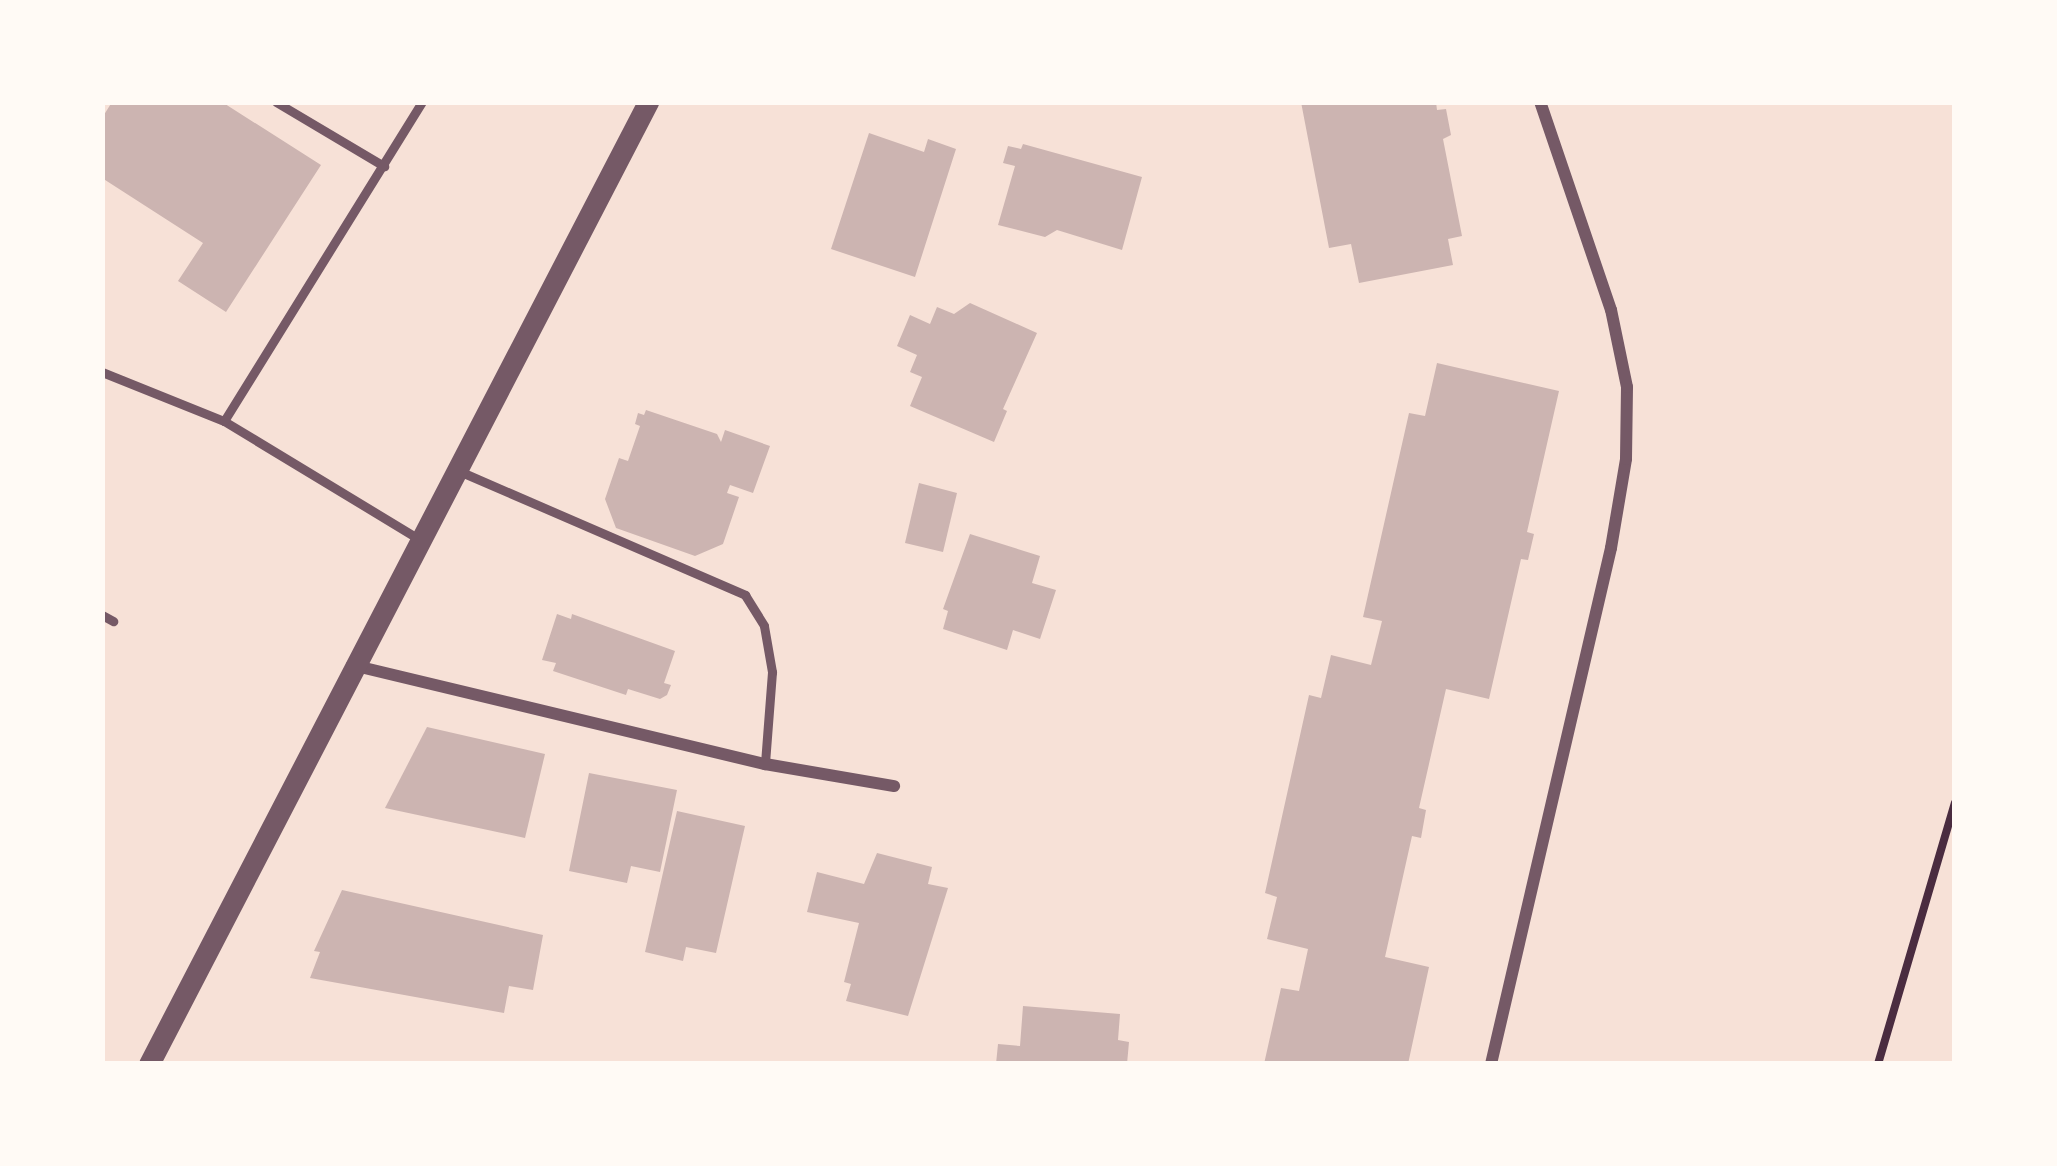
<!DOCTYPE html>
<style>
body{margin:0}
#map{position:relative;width:2057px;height:1166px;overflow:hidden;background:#f7e1d7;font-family:"Noto Serif",serif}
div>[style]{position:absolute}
.building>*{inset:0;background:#ccb4b1}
.path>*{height:8px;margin:-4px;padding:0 4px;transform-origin:4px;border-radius:4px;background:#4a2c40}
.service>*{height:9px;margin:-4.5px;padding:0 4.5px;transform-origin:4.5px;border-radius:4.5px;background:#755966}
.minor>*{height:12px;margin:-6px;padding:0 6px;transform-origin:6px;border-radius:6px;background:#755966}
.tertiary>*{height:21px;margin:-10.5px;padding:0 10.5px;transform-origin:10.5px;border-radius:10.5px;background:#755966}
span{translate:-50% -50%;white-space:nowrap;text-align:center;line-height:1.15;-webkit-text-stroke:9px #fffaf5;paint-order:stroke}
.frame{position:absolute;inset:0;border:105px solid #fffaf5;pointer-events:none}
</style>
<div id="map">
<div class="building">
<i style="clip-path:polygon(112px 102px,222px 102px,321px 165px,226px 312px,178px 281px,203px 243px,102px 178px,102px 118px)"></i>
<i style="clip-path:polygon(1301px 102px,1436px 102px,1437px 110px,1446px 109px,1451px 135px,1443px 139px,1462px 236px,1448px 239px,1453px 265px,1359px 283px,1351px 244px,1329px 248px)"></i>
<i style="clip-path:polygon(869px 133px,924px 152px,928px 139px,956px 149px,915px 277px,831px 249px)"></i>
<i style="clip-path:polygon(1023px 144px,1142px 177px,1122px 250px,1057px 230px,1045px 237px,998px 225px,1015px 166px,1003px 163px,1008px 146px,1021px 149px)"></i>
<i style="clip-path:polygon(970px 303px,1037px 333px,1003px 409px,1007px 411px,994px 442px,910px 406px,922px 377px,910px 372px,917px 355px,897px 346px,910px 315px,930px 324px,937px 307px,954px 314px)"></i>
<i style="clip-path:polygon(1437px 363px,1559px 391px,1527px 532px,1534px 534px,1528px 560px,1521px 559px,1489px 699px,1446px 689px,1419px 808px,1426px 810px,1421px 838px,1412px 836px,1385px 957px,1429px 967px,1408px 1064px,1264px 1064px,1281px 988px,1299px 991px,1308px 949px,1267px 939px,1277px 897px,1265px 893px,1309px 695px,1321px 698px,1331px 655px,1371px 665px,1382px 621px,1363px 617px,1409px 413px,1425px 416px)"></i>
<i style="clip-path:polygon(646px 410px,717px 434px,721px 442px,725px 430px,770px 446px,753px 493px,730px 485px,727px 493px,739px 497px,723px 544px,695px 556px,616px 528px,605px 499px,619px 458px,628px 461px,640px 426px,635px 424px,638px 413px,644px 415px)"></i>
<i style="clip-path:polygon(919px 483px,957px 493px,943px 552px,905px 543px)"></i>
<i style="clip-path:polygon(970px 534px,1040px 556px,1032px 583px,1056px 590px,1040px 639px,1013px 630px,1007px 650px,943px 629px,948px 611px,943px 609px)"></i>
<i style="clip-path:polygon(557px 614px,571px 619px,572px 614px,675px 651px,664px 683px,671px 685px,667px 695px,660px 699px,628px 689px,626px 695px,553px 671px,556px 663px,542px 660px)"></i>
<i style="clip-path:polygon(427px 727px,545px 754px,525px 838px,385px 808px)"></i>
<i style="clip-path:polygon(589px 773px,677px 790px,660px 872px,631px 866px,627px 883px,569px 871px)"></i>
<i style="clip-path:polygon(677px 811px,745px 826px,716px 953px,686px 947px,683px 961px,645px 952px)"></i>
<i style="clip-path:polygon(877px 853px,932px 867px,928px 884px,948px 888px,908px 1016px,846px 1001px,851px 984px,844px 982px,859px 923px,807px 912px,817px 872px,864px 884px)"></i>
<i style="clip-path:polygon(342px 890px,543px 935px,533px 990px,509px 986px,504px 1013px,310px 978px,320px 952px,314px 951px)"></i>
<i style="clip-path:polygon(1023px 1006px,1120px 1014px,1118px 1040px,1129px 1042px,1127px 1064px,996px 1064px,998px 1044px,1020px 1046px)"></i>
</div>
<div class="path">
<i style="left:1878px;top:1064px;width:272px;rotate:-73.6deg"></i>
</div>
<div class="service">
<i style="left:276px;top:102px;width:126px;rotate:30.7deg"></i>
<i style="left:102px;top:372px;width:131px;rotate:21.9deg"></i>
<i style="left:224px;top:421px;width:226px;rotate:31.2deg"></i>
<i style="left:224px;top:421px;width:375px;rotate:-58.2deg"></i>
<i style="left:459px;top:471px;width:312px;rotate:23.4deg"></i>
<i style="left:745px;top:595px;width:36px;rotate:58deg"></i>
<i style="left:764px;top:626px;width:47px;rotate:80.1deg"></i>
<i style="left:772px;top:672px;width:92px;rotate:94.4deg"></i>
<i style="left:102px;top:615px;width:13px;rotate:29deg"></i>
</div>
<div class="minor">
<i style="left:352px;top:665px;width:425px;rotate:13.5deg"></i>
<i style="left:765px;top:764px;width:131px;rotate:9.7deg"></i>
<i style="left:1491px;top:1064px;width:530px;rotate:-76.91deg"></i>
<i style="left:1611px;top:548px;width:90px;rotate:-80.4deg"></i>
<i style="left:1626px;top:459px;width:72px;rotate:-89.2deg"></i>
<i style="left:1627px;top:387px;width:79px;rotate:-101.7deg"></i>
<i style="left:1611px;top:310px;width:220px;rotate:-108.8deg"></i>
</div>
<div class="tertiary">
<i style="left:149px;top:1064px;width:1084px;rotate:-62.58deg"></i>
</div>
<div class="frame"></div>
</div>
